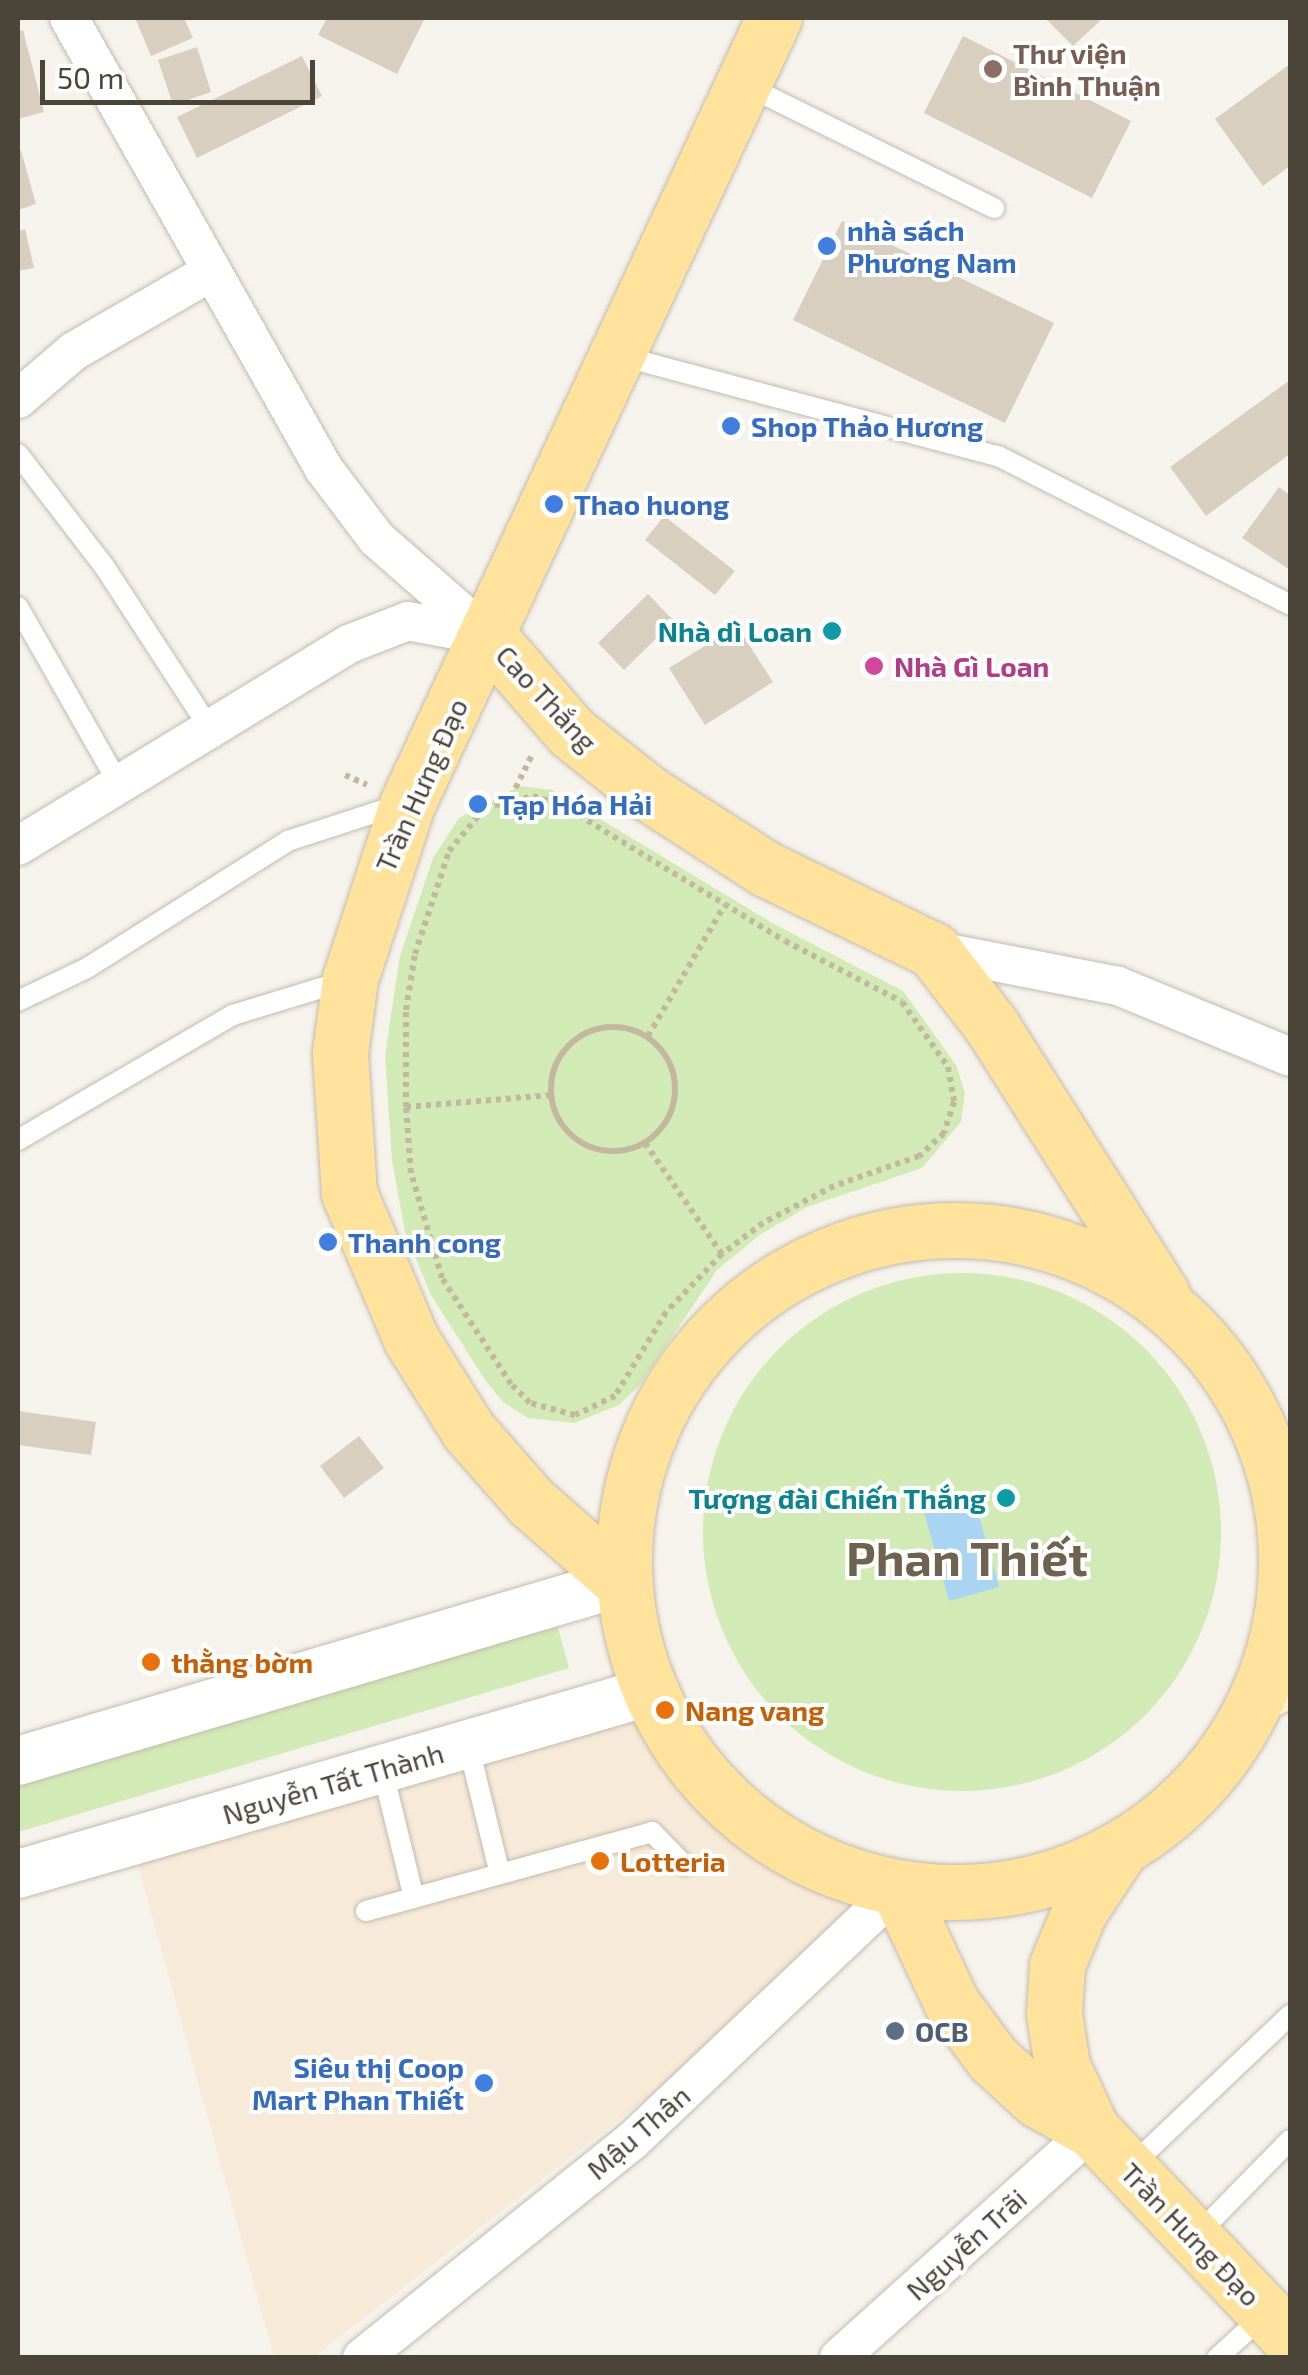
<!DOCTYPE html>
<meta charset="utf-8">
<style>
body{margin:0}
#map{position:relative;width:1308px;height:2375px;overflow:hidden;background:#f6f3ec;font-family:"Exo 2",sans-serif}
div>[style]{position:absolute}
.commercial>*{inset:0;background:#f7ead8}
.green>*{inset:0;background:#d2eab5}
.round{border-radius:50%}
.water>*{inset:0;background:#a9d4f2}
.building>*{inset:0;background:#d8cfc1}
.path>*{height:6px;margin-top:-3px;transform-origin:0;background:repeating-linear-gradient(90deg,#c4b79f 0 5px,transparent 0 10px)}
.path>.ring{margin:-3px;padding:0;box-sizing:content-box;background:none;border:6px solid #c4b79f;border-radius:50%}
.roads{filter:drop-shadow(0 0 2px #c2bbae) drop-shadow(0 0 2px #c2bbae)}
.service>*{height:20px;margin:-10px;padding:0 10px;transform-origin:10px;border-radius:10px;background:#fff}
.minor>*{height:38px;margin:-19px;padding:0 19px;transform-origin:19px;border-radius:19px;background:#fff}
.tertiary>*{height:48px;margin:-24px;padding:0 24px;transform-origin:24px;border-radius:24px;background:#fff}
.secondary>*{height:52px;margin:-26px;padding:0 26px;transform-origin:26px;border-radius:26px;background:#fff3cd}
.primary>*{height:55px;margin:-27.5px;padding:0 27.5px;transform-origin:27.5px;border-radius:27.5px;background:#ffe39c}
.primary>.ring{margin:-27.5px;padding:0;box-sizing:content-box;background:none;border:55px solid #ffe39c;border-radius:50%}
.dots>*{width:28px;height:28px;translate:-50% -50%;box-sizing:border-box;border:5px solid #fff;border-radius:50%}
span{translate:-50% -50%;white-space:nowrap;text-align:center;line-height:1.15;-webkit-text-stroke:8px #fff;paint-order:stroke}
.education-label{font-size:28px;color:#785e54;font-weight:700}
.left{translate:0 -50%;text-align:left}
.shop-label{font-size:28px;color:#366cbe;font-weight:700}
.right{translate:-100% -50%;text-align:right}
.culture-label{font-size:28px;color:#0d838f;font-weight:700}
.hotel-label{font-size:28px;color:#b23c85;font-weight:700}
.street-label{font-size:28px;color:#4b4439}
.food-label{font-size:28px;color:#c56008;font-weight:700}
.service-label{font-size:28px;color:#4e5e75;font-weight:700}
.town-label{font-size:48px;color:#6e6250;font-weight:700}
.frame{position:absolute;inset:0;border:20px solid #4b4439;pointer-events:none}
.scale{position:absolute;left:40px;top:60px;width:275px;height:45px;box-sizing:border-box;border:5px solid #4b4439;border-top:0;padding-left:12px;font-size:30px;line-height:35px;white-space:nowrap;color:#4b4439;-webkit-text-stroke:8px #fff;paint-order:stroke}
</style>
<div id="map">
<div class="commercial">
<i style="clip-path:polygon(667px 1707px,873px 1922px,314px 2357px,274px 2357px,137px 1862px)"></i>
</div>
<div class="green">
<i style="clip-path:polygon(520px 786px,552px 790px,774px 924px,903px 991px,956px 1065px,965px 1093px,961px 1122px,922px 1168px,807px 1207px,761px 1234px,717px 1270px,639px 1386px,619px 1405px,574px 1423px,528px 1418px,503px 1402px,485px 1380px,431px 1295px,405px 1232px,392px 1161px,385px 1055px,400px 956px,433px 858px,459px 818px)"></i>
<i class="round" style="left:703px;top:1273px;width:518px;height:518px"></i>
<i style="clip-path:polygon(554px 1614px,569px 1668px,18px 1832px,18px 1767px)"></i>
</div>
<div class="water">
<i style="clip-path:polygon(974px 1498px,999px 1587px,949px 1601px,924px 1512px)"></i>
</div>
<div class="building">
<i style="clip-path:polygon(143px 18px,184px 18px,193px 38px,151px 56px,136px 20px)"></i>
<i style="clip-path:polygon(327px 18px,425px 18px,397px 74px,318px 35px)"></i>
<i style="clip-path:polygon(1045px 18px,1103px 18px,1073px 46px)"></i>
<i style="clip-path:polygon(23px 30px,44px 112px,18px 119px,18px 32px)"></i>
<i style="clip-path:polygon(963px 36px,1131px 121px,1092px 198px,924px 113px)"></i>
<i style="clip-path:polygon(197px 47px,211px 92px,173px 105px,158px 60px)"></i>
<i style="clip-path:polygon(302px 56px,322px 96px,197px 158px,177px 117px)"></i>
<i style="clip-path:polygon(1290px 64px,1290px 166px,1263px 186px,1215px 119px)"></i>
<i style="clip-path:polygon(21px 150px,36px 204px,18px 210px,18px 151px)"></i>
<i style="clip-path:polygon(842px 221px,1054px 323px,1005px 423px,793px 320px)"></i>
<i style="clip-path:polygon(25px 229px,34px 268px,18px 271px,18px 231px)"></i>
<i style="clip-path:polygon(1290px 380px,1290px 454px,1206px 516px,1170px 467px)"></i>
<i style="clip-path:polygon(1279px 487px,1290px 495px,1290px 570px,1242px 538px)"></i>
<i style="clip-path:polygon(664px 516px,735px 571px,715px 595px,645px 540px)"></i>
<i style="clip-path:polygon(648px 594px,674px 621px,624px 670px,598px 643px)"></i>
<i style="clip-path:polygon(737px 626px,773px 682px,705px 725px,669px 668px)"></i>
<i style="clip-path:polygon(18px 1411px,96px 1422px,91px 1455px,18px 1445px)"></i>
<i style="clip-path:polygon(359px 1436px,384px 1468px,344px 1498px,320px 1466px)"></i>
</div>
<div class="path">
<i style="left:345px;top:775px;width:24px;rotate:24deg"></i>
<i style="left:533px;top:796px;width:30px;rotate:17deg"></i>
<i style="left:562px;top:805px;width:261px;rotate:31.4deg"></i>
<i style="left:785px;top:941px;width:132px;rotate:27.5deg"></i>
<i style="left:902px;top:1002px;width:80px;rotate:54.7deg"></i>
<i style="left:948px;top:1067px;width:36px;rotate:80deg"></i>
<i style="left:954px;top:1102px;width:33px;rotate:108deg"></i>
<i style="left:944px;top:1133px;width:34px;rotate:137deg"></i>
<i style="left:919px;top:1156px;width:90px;rotate:160.6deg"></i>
<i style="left:834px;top:1186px;width:80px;rotate:152.5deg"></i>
<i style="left:763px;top:1223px;width:51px;rotate:142.9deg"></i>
<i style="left:722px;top:1254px;width:81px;rotate:134deg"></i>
<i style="left:666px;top:1312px;width:98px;rotate:121.3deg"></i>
<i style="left:615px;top:1396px;width:44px;rotate:154.6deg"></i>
<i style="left:575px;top:1415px;width:47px;rotate:-165.1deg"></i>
<i style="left:530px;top:1403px;width:27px;rotate:-135deg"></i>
<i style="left:511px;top:1384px;width:126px;rotate:-123.1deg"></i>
<i style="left:442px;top:1278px;width:109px;rotate:-106.4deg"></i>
<i style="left:411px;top:1173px;width:66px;rotate:-94.3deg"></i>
<i style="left:406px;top:1107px;width:97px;rotate:-90deg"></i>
<i style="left:406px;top:1010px;width:57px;rotate:-80.9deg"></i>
<i style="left:415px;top:954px;width:108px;rotate:-71.7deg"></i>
<i style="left:449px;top:851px;width:56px;rotate:-50.1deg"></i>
<i style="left:485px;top:808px;width:49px;rotate:-14deg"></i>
<i style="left:511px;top:797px;width:47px;rotate:-63.4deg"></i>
<i class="ring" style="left:551px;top:1027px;width:118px;height:118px"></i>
<i style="left:648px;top:1036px;width:151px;rotate:-59.7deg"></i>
<i style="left:406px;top:1107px;width:145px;rotate:-4.7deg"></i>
<i style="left:645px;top:1143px;width:135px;rotate:55.3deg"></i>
</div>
<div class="roads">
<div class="service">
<i style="left:745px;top:85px;width:278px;rotate:26.3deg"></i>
<i style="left:621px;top:356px;width:390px;rotate:14.9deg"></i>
<i style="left:998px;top:456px;width:328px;rotate:27deg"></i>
<i style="left:18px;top:454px;width:141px;rotate:52.5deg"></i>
<i style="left:104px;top:566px;width:196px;rotate:56.9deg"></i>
<i style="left:18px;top:607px;width:206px;rotate:60.3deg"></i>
<i style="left:18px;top:1001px;width:76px;rotate:-25.6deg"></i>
<i style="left:87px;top:968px;width:238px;rotate:-32.3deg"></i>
<i style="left:288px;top:841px;width:119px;rotate:-18.1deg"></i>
<i style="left:18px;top:1140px;width:249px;rotate:-30.2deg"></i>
<i style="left:233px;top:1015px;width:116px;rotate:-17deg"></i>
<i style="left:468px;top:1744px;width:134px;rotate:76.2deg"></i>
<i style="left:382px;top:1768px;width:134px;rotate:76.2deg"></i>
<i style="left:366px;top:1911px;width:297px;rotate:-15.4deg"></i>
<i style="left:652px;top:1832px;width:46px;rotate:45.9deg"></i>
<i style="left:1130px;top:2167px;width:221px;rotate:-43.5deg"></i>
<i style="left:1196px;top:2236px;width:134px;rotate:-45.6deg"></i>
<i style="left:1217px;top:2358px;width:64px;rotate:-42.5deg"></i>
</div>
<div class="minor">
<i style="left:69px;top:18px;width:518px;rotate:60.52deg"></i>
<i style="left:324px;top:469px;width:88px;rotate:52.9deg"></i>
<i style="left:377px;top:539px;width:149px;rotate:41.2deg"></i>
<i style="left:18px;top:399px;width:74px;rotate:-40.6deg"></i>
<i style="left:74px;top:351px;width:158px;rotate:-30deg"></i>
<i style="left:18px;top:846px;width:388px;rotate:-31.4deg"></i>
<i style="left:349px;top:644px;width:63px;rotate:-21.3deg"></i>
<i style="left:408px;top:621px;width:80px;rotate:10.8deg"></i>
<i style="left:933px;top:950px;width:188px;rotate:11deg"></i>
<i style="left:1118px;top:986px;width:186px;rotate:22.4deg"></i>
<i style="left:362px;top:2358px;width:345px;rotate:-38.8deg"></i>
<i style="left:631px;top:2142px;width:368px;rotate:-43.5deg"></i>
<i style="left:839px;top:2358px;width:341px;rotate:-42deg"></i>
</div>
<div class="tertiary">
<i style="left:18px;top:1761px;width:630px;rotate:-16.51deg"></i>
<i style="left:18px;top:1874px;width:656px;rotate:-16.11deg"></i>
</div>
<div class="secondary">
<i style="left:1278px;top:1480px;width:13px;rotate:23deg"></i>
<i style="left:1258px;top:1697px;width:36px;rotate:-27deg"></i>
</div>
<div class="primary">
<i style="left:489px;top:637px;width:125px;rotate:49.2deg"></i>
<i style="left:571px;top:732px;width:98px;rotate:38.4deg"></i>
<i style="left:648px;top:793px;width:140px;rotate:32.8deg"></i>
<i style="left:766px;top:869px;width:186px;rotate:25.9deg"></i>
<i style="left:933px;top:950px;width:95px;rotate:52.3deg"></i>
<i style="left:991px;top:1025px;width:319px;rotate:57.6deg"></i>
<i class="ring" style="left:624px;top:1230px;width:607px;height:607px"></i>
<i style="left:622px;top:1582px;width:121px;rotate:-138.7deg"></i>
<i style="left:531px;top:1502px;width:96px;rotate:-131.2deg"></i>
<i style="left:468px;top:1430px;width:107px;rotate:-122.1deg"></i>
<i style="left:411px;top:1339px;width:159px;rotate:-113deg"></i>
<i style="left:349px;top:1193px;width:140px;rotate:-93.7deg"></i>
<i style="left:340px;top:1053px;width:75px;rotate:-82.3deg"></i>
<i style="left:350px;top:979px;width:186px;rotate:-71.9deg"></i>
<i style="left:408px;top:802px;width:865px;rotate:-64.98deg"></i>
<i style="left:898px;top:1889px;width:127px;rotate:64.8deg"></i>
<i style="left:952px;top:2004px;width:69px;rotate:53.3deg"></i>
<i style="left:993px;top:2059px;width:61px;rotate:42.3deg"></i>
<i style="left:1038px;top:2100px;width:62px;rotate:29.1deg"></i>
<i style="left:1092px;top:2130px;width:288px;rotate:46.5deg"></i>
<i style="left:1092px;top:2130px;width:71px;rotate:-115.1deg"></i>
<i style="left:1062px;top:2066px;width:53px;rotate:-98.7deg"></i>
<i style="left:1054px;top:2014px;width:49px;rotate:-86.5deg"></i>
<i style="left:1057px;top:1965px;width:57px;rotate:-67.5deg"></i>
<i style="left:1079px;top:1912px;width:77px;rotate:-56.7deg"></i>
</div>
</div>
<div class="dots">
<i style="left:993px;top:69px;background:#8d6e63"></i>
<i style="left:827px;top:246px;background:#3f7fe0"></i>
<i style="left:731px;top:426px;background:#3f7fe0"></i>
<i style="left:554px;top:504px;background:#3f7fe0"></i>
<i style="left:832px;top:631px;background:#0f9aa8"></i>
<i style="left:874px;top:666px;background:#d1479c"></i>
<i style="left:478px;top:804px;background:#3f7fe0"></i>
<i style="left:328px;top:1242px;background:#3f7fe0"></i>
<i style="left:1006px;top:1498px;background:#0f9aa8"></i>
<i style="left:151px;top:1662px;background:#e8710a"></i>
<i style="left:665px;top:1710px;background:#e8710a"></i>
<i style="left:600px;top:1861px;background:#e8710a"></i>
<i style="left:895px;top:2031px;background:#5c6f8a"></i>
<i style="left:484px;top:2083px;background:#3f7fe0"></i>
</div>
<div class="education-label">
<span class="left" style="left:1013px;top:69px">Thư viện<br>Bình Thuận</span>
</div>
<div class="shop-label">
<span class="left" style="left:847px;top:246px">nhà sách<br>Phương Nam</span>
<span class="left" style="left:751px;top:426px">Shop Thảo Hương</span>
<span class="left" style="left:574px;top:504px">Thao huong</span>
<span class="left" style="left:498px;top:804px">Tạp Hóa Hải</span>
<span class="left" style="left:348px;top:1242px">Thanh cong</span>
<span class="right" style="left:464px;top:2083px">Siêu thị Coop<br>Mart Phan Thiết</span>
</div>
<div class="culture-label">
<span class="right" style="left:812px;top:631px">Nhà dì Loan</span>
<span class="right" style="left:986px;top:1498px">Tượng đài Chiến Thắng</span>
</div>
<div class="hotel-label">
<span class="left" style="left:894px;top:666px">Nhà Gì Loan</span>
</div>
<div class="street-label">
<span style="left:547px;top:698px;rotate:47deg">Cao Thắng</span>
<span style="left:421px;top:785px;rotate:-66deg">Trần Hưng Đạo</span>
<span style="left:333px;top:1783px;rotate:-16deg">Nguyễn Tất Thành</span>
<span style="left:638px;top:2132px;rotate:-41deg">Mậu Thân</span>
<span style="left:1191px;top:2234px;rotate:46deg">Trần Hưng Đạo</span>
<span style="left:966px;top:2244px;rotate:-42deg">Nguyễn Trãi</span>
</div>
<div class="food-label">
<span class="left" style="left:171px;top:1662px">thằng bờm</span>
<span class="left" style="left:685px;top:1710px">Nang vang</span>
<span class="left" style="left:620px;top:1861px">Lotteria</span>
</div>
<div class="service-label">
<span class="left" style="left:915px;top:2031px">OCB</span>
</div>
<div class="town-label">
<span style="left:967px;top:1558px">Phan Thiết</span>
</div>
<div class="frame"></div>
<div class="scale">50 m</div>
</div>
